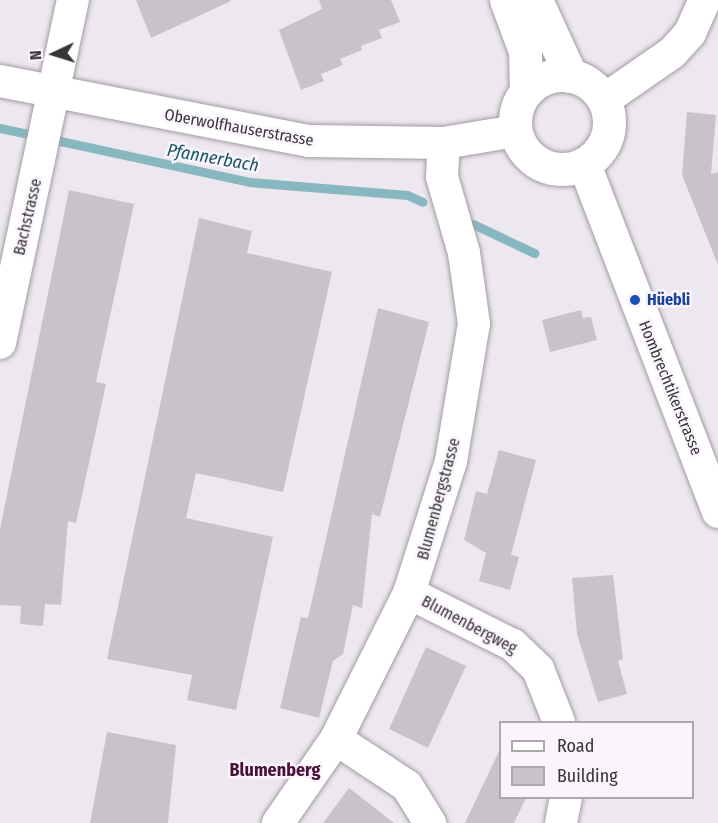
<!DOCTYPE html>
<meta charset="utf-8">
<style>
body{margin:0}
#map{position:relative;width:718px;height:823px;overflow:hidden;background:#ede7ef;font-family:"Fira Sans Condensed",sans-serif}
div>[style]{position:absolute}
.stream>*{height:9px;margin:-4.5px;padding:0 4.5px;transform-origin:4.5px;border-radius:4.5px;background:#87b8c1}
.building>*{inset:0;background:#c9c3c9}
.roads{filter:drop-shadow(0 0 2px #a29ca3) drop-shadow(0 0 2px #a29ca3)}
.minor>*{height:32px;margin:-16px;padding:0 16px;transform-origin:16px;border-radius:16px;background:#fff}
.secondary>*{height:33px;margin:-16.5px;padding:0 16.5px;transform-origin:16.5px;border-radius:16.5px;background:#fff}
.secondary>.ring{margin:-16.5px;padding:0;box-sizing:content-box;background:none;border:33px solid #fff;border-radius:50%}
.dots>*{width:16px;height:16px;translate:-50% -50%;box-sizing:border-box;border:3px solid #faf4fc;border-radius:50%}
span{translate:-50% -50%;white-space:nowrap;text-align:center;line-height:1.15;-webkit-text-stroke:5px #faf4fc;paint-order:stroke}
.street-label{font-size:16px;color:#373538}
.transit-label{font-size:16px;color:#164399;font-weight:700}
.left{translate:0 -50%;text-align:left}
.water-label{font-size:18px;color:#155863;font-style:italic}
.neighbourhood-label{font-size:18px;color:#4a1039;font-weight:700}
.legend{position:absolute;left:499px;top:721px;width:195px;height:78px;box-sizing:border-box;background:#faf4fc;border:2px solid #aca8ae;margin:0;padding:8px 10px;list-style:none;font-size:18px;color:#373538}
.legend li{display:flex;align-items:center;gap:12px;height:30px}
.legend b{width:30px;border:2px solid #aca8ae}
.north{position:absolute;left:24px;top:24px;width:60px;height:60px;-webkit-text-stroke:4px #faf4fc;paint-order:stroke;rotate:266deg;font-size:16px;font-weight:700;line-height:24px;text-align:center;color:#373538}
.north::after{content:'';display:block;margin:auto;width:21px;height:27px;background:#373538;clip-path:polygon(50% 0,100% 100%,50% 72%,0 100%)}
</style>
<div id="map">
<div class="stream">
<i style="left:0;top:128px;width:255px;rotate:12.2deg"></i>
<i style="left:249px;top:182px;width:159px;rotate:4.7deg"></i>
<i style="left:407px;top:195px;width:17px;rotate:24deg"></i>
<i style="left:473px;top:224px;width:68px;rotate:25.4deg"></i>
</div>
<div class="building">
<i style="clip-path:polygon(136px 0,230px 0,231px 1px,151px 38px)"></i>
<i style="clip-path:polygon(319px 0,391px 0,400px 22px,379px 30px,382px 38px,361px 46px,362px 50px,340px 59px,343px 65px,321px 74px,324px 81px,301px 90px,279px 30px,322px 9px)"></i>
<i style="clip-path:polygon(687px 112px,716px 115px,711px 174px,718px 172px,718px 265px,682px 175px)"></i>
<i style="clip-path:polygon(69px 190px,134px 204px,96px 382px,106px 384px,76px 523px,68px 521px,61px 605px,45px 604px,43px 626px,20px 624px,21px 606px,0 605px,0 529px)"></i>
<i style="clip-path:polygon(199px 218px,252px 231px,247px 253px,332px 272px,283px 492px,196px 473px,186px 518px,273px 537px,236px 710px,187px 700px,192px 675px,107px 659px)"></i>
<i style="clip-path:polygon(378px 308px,429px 322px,380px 517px,372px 514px,362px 608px,353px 605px,343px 654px,333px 661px,319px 718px,280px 708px,301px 617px,308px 618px)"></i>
<i style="clip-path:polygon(581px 310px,583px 318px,591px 317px,597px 340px,550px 352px,542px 320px)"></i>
<i style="clip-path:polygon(499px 450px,536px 460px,511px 555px,519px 557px,510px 590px,479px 581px,486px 553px,464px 540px,476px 491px,487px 494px)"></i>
<i style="clip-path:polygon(613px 575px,623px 659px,618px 661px,627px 694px,598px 702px,577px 634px,572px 578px)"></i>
<i style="clip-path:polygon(426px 647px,466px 666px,428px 748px,389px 729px)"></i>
<i style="clip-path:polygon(107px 732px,176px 745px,168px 823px,90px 823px)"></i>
<i style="clip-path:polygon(501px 747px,501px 798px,526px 798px,514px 823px,465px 823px)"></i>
<i style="clip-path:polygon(349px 788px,394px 823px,323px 823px)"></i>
</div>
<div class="roads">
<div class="minor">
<i style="left:0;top:81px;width:315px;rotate:11deg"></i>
<i style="left:309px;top:141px;width:135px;rotate:0.8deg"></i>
<i style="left:444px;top:143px;width:73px;rotate:-9.5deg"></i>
<i style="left:604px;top:100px;width:83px;rotate:-34.7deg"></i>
<i style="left:672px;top:53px;width:27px;rotate:-48deg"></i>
<i style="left:690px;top:33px;width:36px;rotate:-66deg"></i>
<i style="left:0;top:343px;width:351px;rotate:-78deg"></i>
<i style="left:409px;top:593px;width:116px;rotate:26.6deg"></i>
<i style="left:513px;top:645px;width:35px;rotate:44deg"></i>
<i style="left:538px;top:669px;width:57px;rotate:68.4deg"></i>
<i style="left:336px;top:739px;width:85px;rotate:33.5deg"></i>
<i style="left:407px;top:786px;width:44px;rotate:58.1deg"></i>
<i style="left:278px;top:823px;width:102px;rotate:-55.4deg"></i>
<i style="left:336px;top:739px;width:163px;rotate:-63.4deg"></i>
<i style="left:409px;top:593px;width:139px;rotate:-72.3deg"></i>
<i style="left:451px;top:461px;width:139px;rotate:-80.5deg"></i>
<i style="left:474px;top:324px;width:72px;rotate:-98deg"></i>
<i style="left:464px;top:253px;width:79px;rotate:-106.1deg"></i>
<i style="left:442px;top:177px;width:34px;rotate:-87deg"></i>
<i style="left:561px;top:823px;width:25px;rotate:-79deg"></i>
</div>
<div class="secondary">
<i style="left:506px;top:0;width:54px;rotate:69.6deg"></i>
<i style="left:525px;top:51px;width:40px;rotate:88.6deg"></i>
<i style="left:536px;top:0;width:84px;rotate:65.3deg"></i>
<i class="ring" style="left:515px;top:75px;width:61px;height:61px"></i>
<i style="left:584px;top:164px;width:372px;rotate:68.9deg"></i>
</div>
</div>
<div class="dots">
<i style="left:635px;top:300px;background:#1a4fb4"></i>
</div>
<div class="street-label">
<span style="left:239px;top:128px;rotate:10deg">Oberwolfhauserstrasse</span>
<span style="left:28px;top:217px;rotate:-77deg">Bachstrasse</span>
<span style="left:670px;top:388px;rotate:68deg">Hombrechtikerstrasse</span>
<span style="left:439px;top:499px;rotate:-75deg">Blumenbergstrasse</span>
<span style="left:469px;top:625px;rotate:28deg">Blumenbergweg</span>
</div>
<div class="transit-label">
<span class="left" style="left:647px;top:300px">Hüebli</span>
</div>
<div class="water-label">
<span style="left:213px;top:158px;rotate:10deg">Pfannerbach</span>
</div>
<div class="neighbourhood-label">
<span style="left:275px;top:770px">Blumenberg</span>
</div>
<ul class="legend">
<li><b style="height:8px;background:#fff"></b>Road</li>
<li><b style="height:16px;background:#c9c3c9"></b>Building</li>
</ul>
<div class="north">N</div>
</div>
